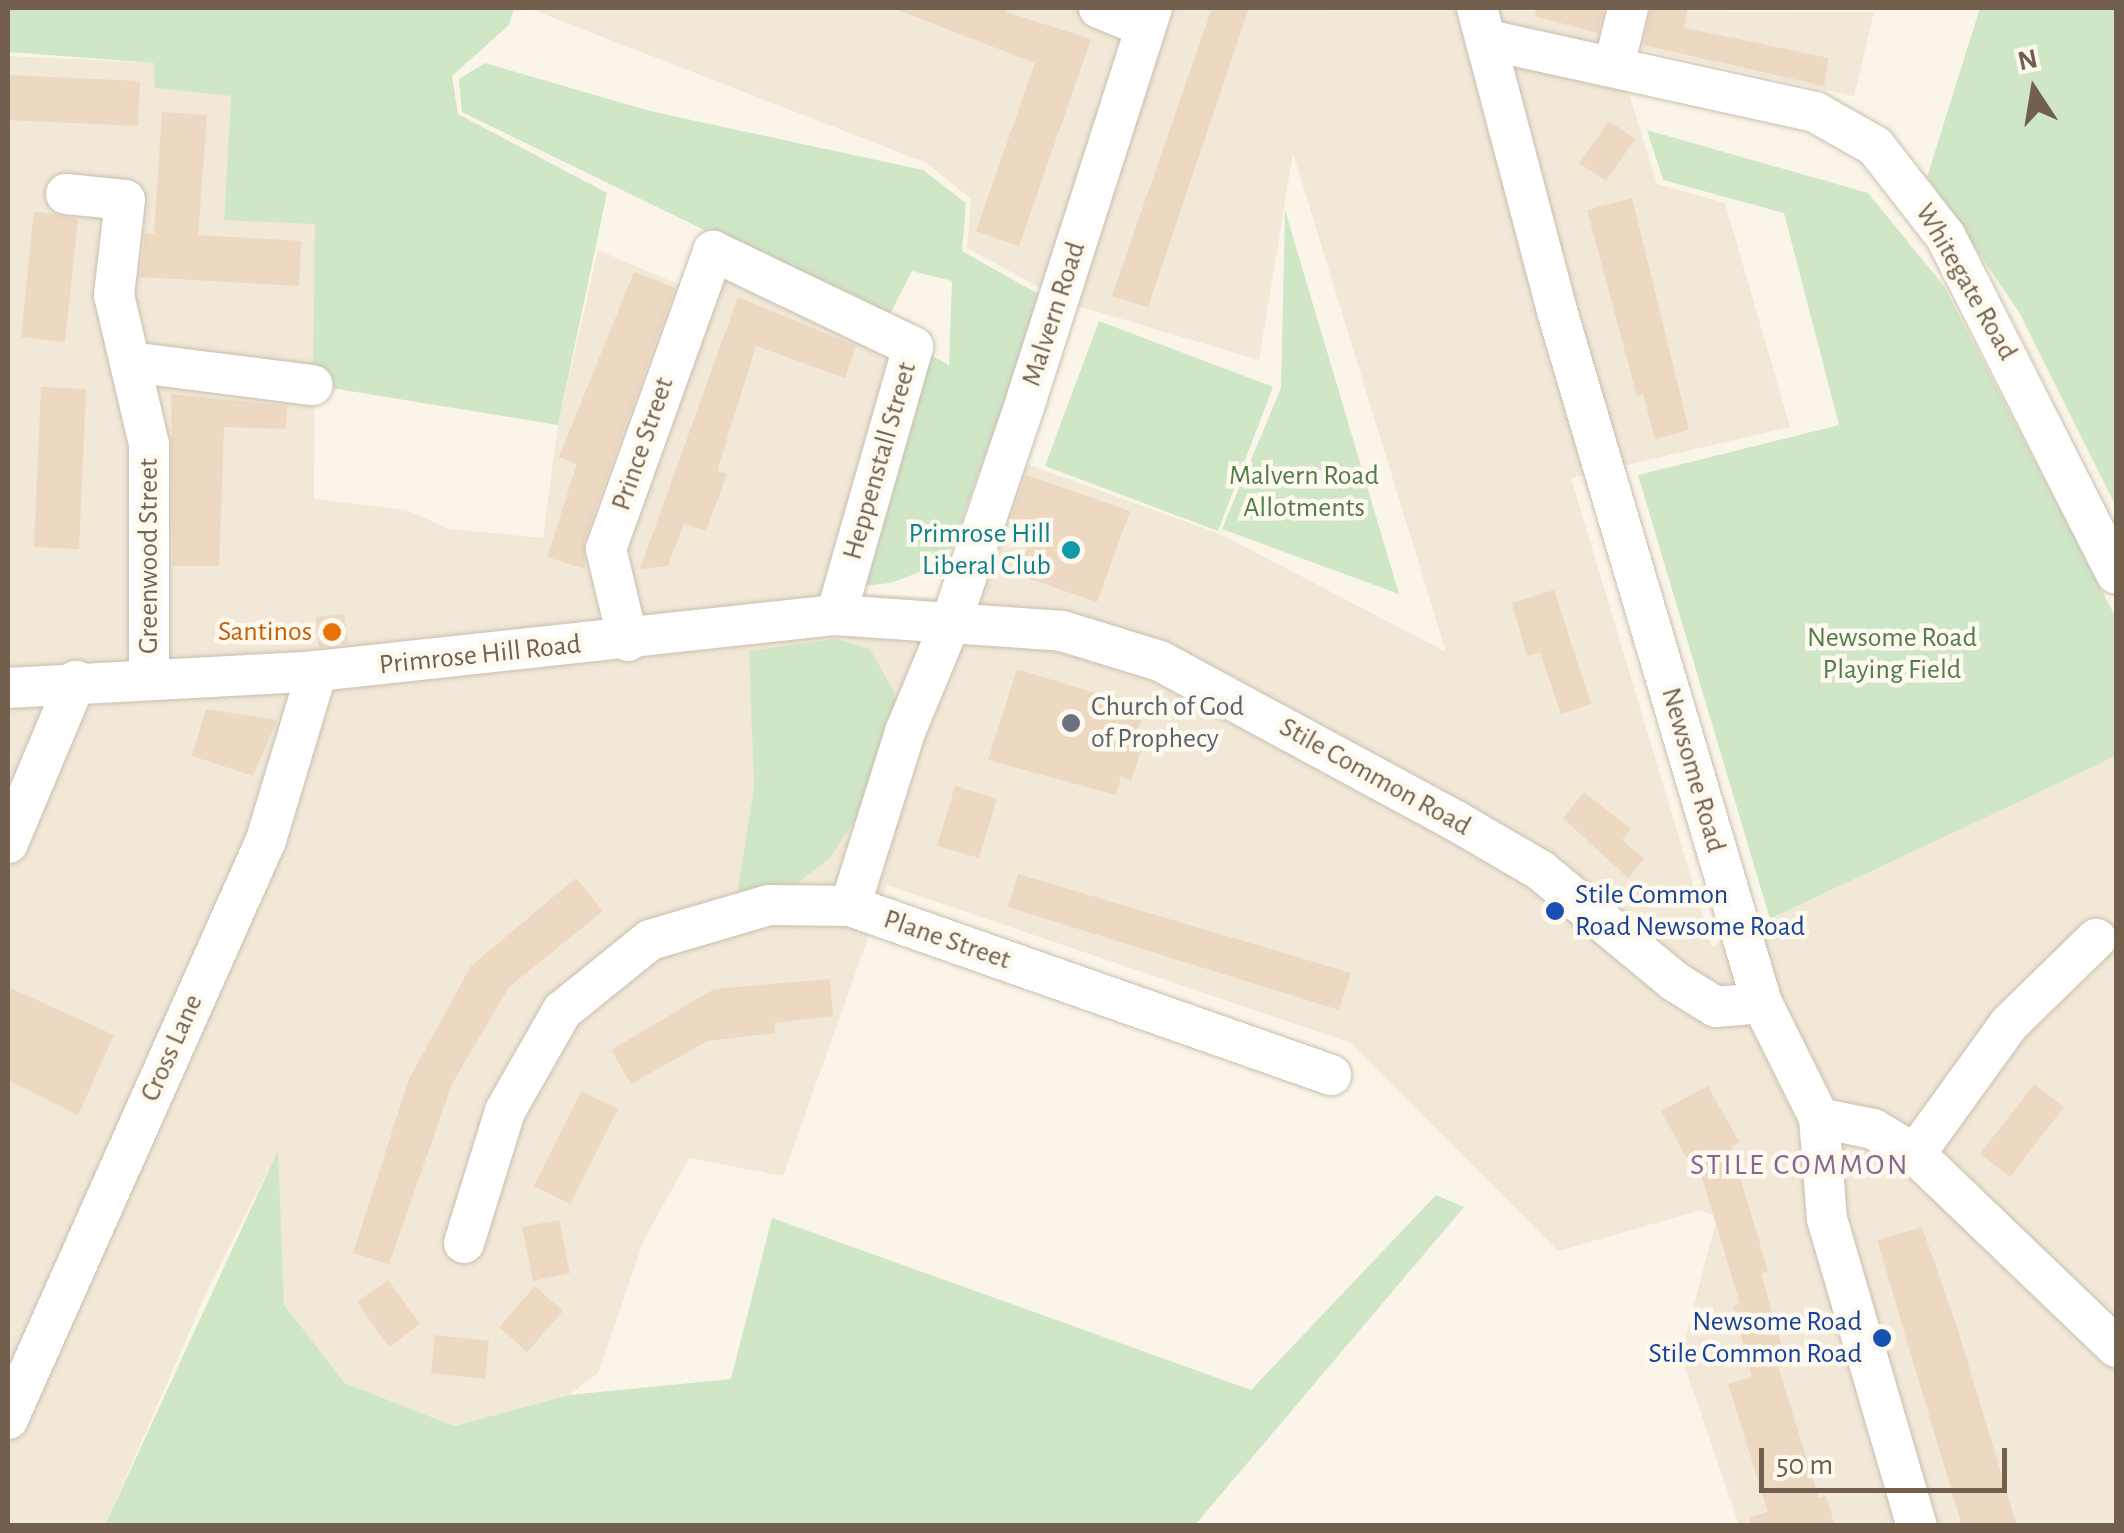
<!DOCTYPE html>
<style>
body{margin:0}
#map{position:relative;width:2124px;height:1533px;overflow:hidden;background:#faf5e8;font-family:"Alegreya Sans",sans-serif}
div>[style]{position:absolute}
.residential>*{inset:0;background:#f1e8d7}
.green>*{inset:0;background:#d0e7c7}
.building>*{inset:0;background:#edd8c2}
.roads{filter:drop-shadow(0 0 2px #cbbeaf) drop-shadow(0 0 2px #cbbeaf)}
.street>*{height:40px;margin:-20px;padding:0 20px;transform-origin:20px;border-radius:20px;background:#fff}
.dots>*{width:28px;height:28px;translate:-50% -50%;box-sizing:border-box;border:5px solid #fdf9ee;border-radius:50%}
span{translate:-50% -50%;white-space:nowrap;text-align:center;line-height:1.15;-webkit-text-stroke:9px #fdf9ee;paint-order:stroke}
.street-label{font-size:28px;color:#725f4e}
.park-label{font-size:28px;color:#537c4a}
.culture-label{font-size:28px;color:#0d838f}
.right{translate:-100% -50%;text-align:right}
.food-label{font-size:28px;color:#c56008}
.worship-label{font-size:28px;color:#5b616d}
.left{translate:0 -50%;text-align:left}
.transit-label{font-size:28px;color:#164399}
.neighbourhood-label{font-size:30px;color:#86668e;letter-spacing:2.5px}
.frame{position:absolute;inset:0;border:10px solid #725f4e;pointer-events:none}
.north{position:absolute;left:1984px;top:40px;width:100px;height:100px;-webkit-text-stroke:8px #fdf9ee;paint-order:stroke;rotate:348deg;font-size:28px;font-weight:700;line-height:40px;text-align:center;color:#725f4e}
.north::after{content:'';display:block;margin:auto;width:35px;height:45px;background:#725f4e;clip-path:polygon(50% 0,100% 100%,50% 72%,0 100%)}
.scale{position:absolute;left:1759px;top:1448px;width:248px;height:45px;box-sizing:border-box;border:5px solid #725f4e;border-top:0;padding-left:12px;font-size:30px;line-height:35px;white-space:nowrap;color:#725f4e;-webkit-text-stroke:8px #fdf9ee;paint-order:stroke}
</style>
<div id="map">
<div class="residential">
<i style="clip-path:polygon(evenodd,528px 8px,1874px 12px,1854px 96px,1613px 43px,1657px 184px,1725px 203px,1790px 427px,1571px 478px,1712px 947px,2116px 756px,2116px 1525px,1739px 1525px,1681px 1355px,1717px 1217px,1701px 1210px,1558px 1251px,1351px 1043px,887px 885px,783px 1176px,689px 1158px,644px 1240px,598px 1373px,569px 1395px,454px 1426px,345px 1383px,284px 1305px,277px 1152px,208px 1289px,105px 1525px,8px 1526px,8px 56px,154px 63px,156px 88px,231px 96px,224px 219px,315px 223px,314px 499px,406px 510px,449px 529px,543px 538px,558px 425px,598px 250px,696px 292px,713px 251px,900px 347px,830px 592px,978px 600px,1021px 462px,1220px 534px,1446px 652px,1293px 153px,1259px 360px,1068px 303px,967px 248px,971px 199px,927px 163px,528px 8px,750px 651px,901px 748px,830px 858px,769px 905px,734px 911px,754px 787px,750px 651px)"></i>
</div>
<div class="green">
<i style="clip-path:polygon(8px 8px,514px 8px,509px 25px,452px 76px,458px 114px,607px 193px,558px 425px,313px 385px,315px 224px,224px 220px,231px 96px,155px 88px,154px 63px,8px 52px)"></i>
<i style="clip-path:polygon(1980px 8px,2116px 8px,2116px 507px,2019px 312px,1927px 177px)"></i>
<i style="clip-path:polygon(485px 63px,650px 111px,923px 170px,966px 203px,962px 251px,1042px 296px,952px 548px,933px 567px,891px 583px,852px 587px,920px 349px,949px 365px,952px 281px,912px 271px,883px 328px,772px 263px,462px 112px,459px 79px)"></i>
<i style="clip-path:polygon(1647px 130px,1868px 193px,1944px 286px,2116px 618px,2116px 756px,1770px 919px,1638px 475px,1839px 425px,1784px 213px,1663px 180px)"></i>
<i style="clip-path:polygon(1285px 210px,1399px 594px,1222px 529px,1281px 388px)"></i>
<i style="clip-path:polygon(1099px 321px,1273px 387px,1218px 531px,1045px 466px)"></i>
<i style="clip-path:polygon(836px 639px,870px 649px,894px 692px,902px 748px,830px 858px,769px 905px,734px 912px,754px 787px,749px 651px)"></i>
<i style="clip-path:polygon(278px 1150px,284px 1305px,345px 1383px,454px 1426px,569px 1395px,731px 1379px,772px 1218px,1251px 1390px,1436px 1195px,1464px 1207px,1195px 1525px,105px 1525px)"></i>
</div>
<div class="building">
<i style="clip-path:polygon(893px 8px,1008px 8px,1006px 12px,1091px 39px,1019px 246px,976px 231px,1035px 63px)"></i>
<i style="clip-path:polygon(1212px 8px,1249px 8px,1148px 307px,1112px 296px)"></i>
<i style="clip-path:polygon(1536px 8px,1604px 8px,1598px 33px,1535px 16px)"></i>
<i style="clip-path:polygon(1651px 8px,1688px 8px,1684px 28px,1829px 58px,1824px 86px,1643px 45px)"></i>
<i style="clip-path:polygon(8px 75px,140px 81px,138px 126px,8px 120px)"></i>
<i style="clip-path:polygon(162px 112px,207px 115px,198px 235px,301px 241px,299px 286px,140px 277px,145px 233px,154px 234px)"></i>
<i style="clip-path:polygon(1609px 121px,1635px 139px,1606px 181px,1579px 163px)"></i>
<i style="clip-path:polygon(1632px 198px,1689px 430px,1655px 439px,1643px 394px,1637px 396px,1587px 210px)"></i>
<i style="clip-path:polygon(34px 211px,78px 219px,65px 342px,21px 337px)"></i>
<i style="clip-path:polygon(634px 272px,675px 288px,584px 541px,585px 569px,547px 557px,577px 464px,559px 457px)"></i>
<i style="clip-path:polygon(738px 297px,856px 346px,845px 378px,756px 346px,717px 471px,727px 474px,706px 531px,684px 523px,668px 566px,640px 569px)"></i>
<i style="clip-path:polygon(41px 387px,86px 389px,79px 549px,34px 547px)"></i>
<i style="clip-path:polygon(171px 394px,287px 406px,286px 429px,224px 427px,219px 566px,173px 566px)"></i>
<i style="clip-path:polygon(1026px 475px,1130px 511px,1097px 602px,1018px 575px,1035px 526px,1011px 518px)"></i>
<i style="clip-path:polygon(1554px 590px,1591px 704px,1561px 714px,1540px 652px,1527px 656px,1512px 603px)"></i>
<i style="clip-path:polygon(344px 614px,348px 644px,319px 647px,316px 617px)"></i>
<i style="clip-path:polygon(1017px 669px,1146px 709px,1136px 734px,1146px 737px,1131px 781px,1121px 776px,1116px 795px,988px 760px)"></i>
<i style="clip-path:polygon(206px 709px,277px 720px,253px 776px,192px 756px)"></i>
<i style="clip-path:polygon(955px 786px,997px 799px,979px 858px,937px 846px)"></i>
<i style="clip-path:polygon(1584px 792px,1631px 829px,1622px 840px,1644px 859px,1628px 878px,1563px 818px)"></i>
<i style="clip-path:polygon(1018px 874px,1351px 973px,1339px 1010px,1008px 907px)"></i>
<i style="clip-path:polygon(576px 878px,603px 911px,509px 987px,452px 1084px,389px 1264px,353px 1253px,409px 1079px,471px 966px)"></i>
<i style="clip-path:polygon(830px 979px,833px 1016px,774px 1023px,775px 1033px,707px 1041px,631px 1084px,611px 1050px,714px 989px)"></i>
<i style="clip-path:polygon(8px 987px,114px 1035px,78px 1115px,8px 1080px)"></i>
<i style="clip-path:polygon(2034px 1084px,2064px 1107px,2010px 1177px,1980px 1154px)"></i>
<i style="clip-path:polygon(1708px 1086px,1739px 1142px,1731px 1147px,1768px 1271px,1761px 1274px,1783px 1351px,1774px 1354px,1819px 1498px,1826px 1496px,1835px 1526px,1751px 1526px,1750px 1517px,1768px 1512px,1728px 1384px,1752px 1377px,1733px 1306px,1740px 1304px,1698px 1164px,1692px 1168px,1661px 1111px)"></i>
<i style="clip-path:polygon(581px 1091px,618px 1109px,570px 1204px,534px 1186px)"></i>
<i style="clip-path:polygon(559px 1220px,570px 1273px,533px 1281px,522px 1227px)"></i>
<i style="clip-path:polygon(1922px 1227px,1958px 1330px,2017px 1526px,1962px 1526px,1877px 1240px)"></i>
<i style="clip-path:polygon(388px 1280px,420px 1324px,389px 1347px,357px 1302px)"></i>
<i style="clip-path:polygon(535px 1286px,563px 1311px,527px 1352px,499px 1327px)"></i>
<i style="clip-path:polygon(435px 1335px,489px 1341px,485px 1379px,431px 1373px)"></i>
</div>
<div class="roads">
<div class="street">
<i style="left:1099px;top:8px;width:50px;rotate:22.4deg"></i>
<i style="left:1152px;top:8px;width:410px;rotate:107.8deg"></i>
<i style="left:1027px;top:398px;width:233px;rotate:108.7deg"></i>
<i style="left:952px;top:619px;width:122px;rotate:112.6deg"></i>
<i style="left:905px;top:732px;width:182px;rotate:107.5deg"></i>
<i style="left:850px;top:906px;width:510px;rotate:19.36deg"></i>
<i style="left:1477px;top:8px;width:313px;rotate:75.2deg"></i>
<i style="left:1557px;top:311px;width:722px;rotate:73.5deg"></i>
<i style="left:1762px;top:1003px;width:128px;rotate:63.6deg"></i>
<i style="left:1819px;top:1118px;width:101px;rotate:85.5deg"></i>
<i style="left:1827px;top:1219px;width:320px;rotate:73.7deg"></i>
<i style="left:1488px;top:40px;width:335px;rotate:12.4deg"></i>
<i style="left:1815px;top:112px;width:69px;rotate:29.5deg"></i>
<i style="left:1875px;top:146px;width:115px;rotate:52deg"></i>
<i style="left:1946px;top:237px;width:377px;rotate:63.2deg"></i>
<i style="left:1614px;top:66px;width:60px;rotate:-76.4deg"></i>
<i style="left:66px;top:194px;width:59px;rotate:5.8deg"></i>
<i style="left:125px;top:200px;width:96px;rotate:96.6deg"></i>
<i style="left:114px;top:295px;width:153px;rotate:76.8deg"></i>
<i style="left:149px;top:444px;width:234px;rotate:90deg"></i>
<i style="left:130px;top:362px;width:184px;rotate:7.2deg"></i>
<i style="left:628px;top:641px;width:95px;rotate:-103.4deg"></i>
<i style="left:606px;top:549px;width:317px;rotate:-70.2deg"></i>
<i style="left:713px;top:251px;width:222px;rotate:25.6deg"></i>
<i style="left:913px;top:347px;width:279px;rotate:106deg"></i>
<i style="left:8px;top:688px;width:309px;rotate:-3.1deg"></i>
<i style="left:317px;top:671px;width:522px;rotate:-6.16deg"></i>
<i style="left:836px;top:615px;width:227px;rotate:4deg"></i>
<i style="left:1062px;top:631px;width:102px;rotate:17deg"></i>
<i style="left:1160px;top:661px;width:336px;rotate:28.4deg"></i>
<i style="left:1456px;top:821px;width:97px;rotate:30.3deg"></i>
<i style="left:1540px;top:870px;width:174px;rotate:39.6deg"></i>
<i style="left:1674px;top:981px;width:49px;rotate:31.8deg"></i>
<i style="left:1716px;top:1007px;width:46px;rotate:-5deg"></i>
<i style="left:8px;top:843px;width:176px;rotate:-67.2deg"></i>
<i style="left:1819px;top:1118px;width:55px;rotate:11.5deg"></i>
<i style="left:1873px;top:1129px;width:49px;rotate:30.8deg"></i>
<i style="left:1915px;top:1154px;width:279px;rotate:43.8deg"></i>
<i style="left:1915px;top:1154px;width:160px;rotate:-54.1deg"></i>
<i style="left:2009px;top:1024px;width:122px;rotate:-44.3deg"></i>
<i style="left:464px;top:1243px;width:138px;rotate:-72.7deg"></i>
<i style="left:505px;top:1111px;width:115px;rotate:-60.3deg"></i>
<i style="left:562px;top:1011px;width:113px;rotate:-38.9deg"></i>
<i style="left:650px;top:940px;width:124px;rotate:-16.4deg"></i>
<i style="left:769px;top:905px;width:81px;rotate:0.7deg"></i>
<i style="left:8px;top:1419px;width:634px;rotate:-65.98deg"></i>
<i style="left:266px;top:840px;width:177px;rotate:-73.2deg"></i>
</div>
</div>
<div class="dots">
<i style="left:1071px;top:550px;background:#0f9aa8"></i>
<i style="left:332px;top:632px;background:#e8710a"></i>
<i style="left:1071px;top:723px;background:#6b7280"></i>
<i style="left:1555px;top:911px;background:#1a4fb4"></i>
<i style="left:1882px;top:1338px;background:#1a4fb4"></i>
</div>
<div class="street-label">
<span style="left:1966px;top:282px;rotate:60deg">Whitegate Road</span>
<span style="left:1054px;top:314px;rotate:-72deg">Malvern Road</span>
<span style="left:643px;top:444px;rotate:-71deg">Prince Street</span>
<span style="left:880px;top:461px;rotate:-74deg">Heppenstall Street</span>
<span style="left:149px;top:556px;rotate:-90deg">Greenwood Street</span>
<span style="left:480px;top:655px;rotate:-6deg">Primrose Hill Road</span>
<span style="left:1693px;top:770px;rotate:74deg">Newsome Road</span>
<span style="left:1375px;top:777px;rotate:29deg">Stile Common Road</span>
<span style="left:947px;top:940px;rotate:19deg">Plane Street</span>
<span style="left:172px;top:1048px;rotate:-66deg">Cross Lane</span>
</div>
<div class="park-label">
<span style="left:1304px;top:492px">Malvern Road<br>Allotments</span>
<span style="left:1892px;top:654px">Newsome Road<br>Playing Field</span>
</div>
<div class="culture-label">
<span class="right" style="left:1051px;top:550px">Primrose Hill<br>Liberal Club</span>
</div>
<div class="food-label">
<span class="right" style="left:312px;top:632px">Santinos</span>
</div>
<div class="worship-label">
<span class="left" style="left:1091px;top:723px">Church of God<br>of Prophecy</span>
</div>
<div class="transit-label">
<span class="left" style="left:1575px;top:911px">Stile Common<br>Road Newsome Road</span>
<span class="right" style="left:1862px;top:1338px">Newsome Road<br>Stile Common Road</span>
</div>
<div class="neighbourhood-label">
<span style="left:1800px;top:1165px">STILE COMMON</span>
</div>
<div class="frame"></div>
<div class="north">N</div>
<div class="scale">50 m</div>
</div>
